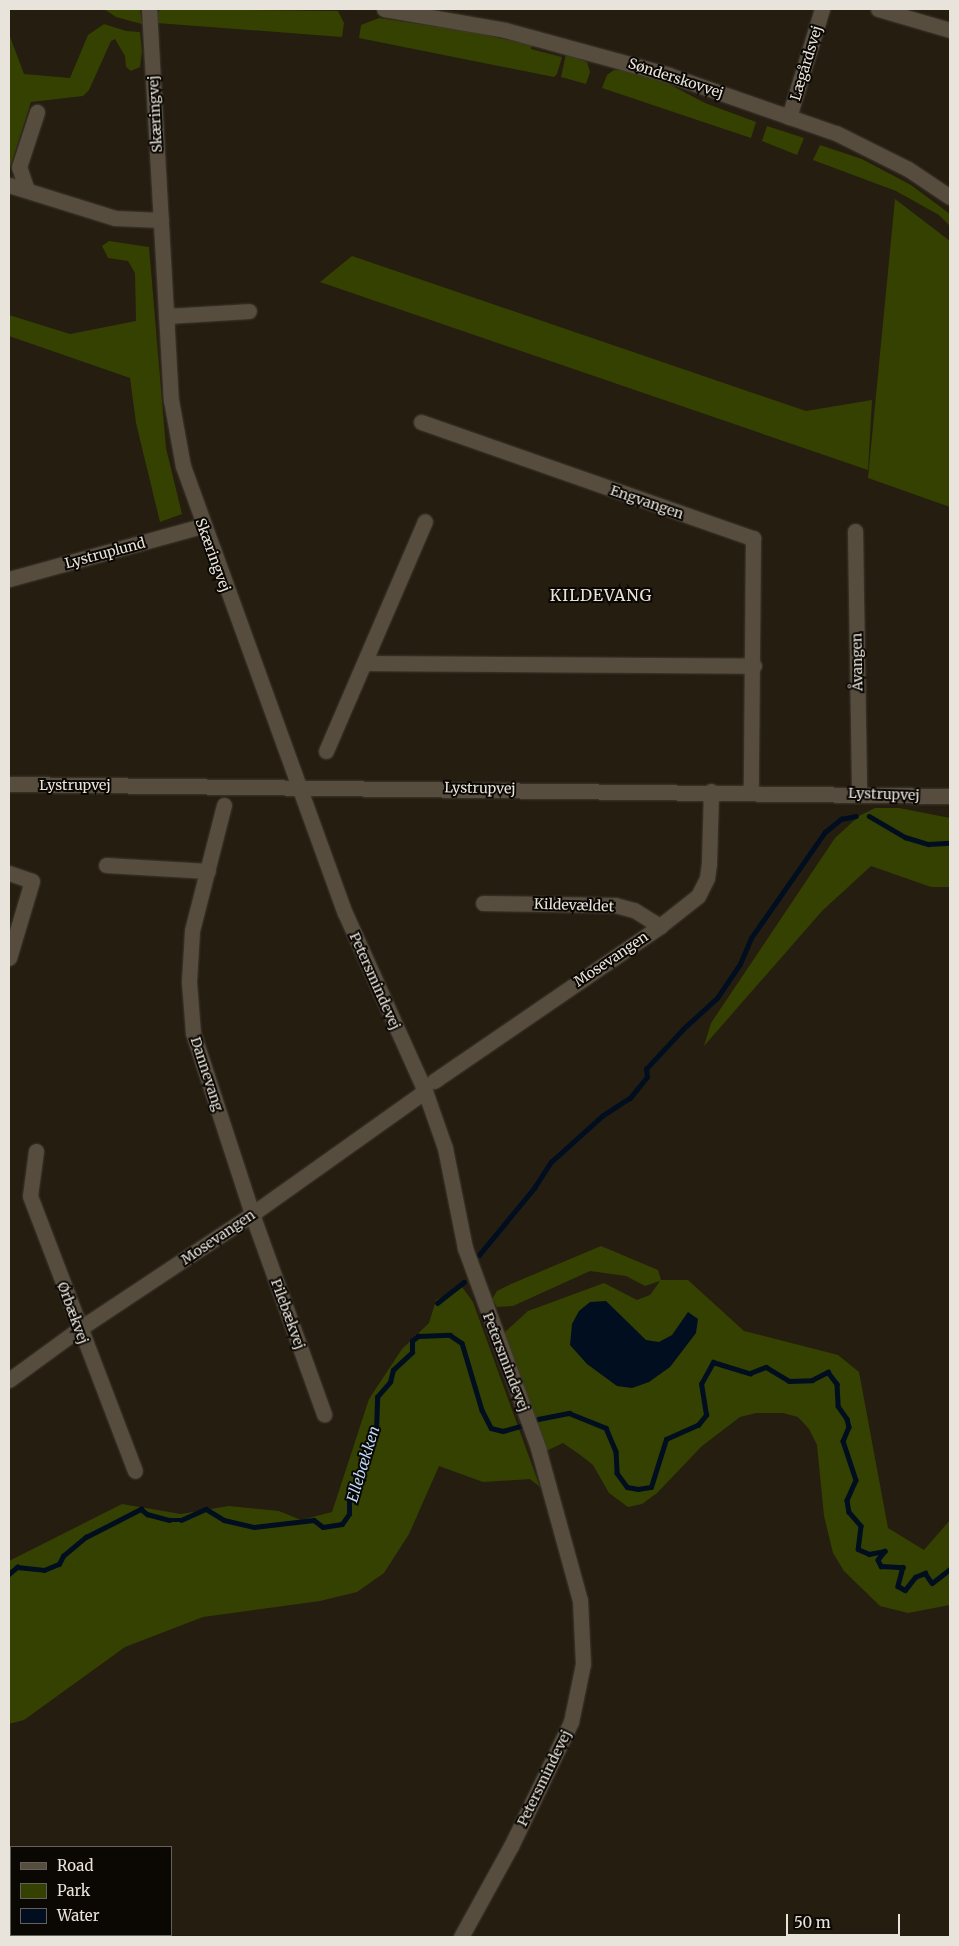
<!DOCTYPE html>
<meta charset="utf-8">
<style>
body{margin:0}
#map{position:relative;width:959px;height:1946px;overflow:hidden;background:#251d10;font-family:Merriweather,serif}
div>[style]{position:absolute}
.green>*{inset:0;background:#354100}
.water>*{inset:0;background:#010e20}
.stream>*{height:4.5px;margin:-2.25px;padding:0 2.25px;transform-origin:2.25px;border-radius:2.25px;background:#010e20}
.roads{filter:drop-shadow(0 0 1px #3e3830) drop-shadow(0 0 1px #3e3830)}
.minor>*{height:15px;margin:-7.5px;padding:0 7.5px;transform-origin:7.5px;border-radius:7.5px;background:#564d3e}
span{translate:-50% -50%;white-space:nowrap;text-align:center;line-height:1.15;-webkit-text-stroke:4px #0b0804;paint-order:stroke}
.street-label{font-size:14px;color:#e9e4db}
.water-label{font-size:15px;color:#bcd9fb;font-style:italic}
.quarter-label{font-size:16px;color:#e9e4db;letter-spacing:1px}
.frame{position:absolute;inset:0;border:10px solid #e9e4db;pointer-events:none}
.legend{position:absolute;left:10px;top:1846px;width:162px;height:90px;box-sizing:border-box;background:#0b0804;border:1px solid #64605a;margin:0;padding:6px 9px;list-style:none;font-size:15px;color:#e9e4db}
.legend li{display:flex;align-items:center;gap:10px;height:25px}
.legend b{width:25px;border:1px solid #64605a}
.scale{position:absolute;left:786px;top:1914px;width:114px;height:22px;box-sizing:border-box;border:2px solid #e9e4db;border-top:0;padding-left:6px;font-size:15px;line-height:18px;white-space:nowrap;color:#e9e4db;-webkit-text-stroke:4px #0b0804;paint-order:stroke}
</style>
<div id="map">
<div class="green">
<i style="clip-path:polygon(104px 9px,140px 9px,142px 24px,116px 17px)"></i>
<i style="clip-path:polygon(161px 9px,338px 11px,344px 23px,342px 37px,157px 23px,157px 12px)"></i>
<i style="clip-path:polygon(379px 18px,472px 32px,532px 45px,531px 49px,562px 57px,557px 74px,554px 77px,359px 38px,361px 25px)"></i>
<i style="clip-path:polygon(104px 24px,126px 31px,140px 32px,142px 51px,140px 67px,131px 71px,126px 67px,125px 56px,115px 39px,111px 41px,89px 90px,83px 96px,31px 102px,9px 171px,9px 34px,24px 74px,70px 78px,88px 35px)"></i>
<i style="clip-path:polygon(566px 54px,587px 62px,590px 72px,586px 84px,561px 77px)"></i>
<i style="clip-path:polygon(614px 70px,625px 70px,665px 82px,705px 103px,756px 122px,751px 138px,602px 88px,607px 75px)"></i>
<i style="clip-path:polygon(767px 126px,804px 138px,797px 155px,762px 141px)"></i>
<i style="clip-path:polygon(820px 145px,862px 159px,911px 185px,950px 214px,950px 226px,939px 215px,896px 191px,813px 160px)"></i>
<i style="clip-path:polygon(895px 199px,950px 241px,950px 507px,868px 478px)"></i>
<i style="clip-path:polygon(109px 241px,149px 247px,166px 448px,182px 514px,160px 522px,136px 423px,130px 378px,9px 336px,9px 315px,70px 334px,136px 321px,135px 273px,128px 261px,108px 258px,102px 246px)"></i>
<i style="clip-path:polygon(352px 256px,806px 411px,872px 400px,868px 470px,320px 282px)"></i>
<i style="clip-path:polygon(875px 808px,899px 808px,950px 818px,950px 887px,931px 887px,871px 866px,822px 911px,704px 1046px,711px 1023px,835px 838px,859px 816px)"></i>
<i style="clip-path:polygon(601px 1246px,658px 1270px,661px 1280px,688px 1280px,744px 1331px,838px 1355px,859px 1372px,888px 1528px,924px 1550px,950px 1520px,950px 1605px,908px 1613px,880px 1606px,844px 1571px,833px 1553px,824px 1516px,817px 1445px,809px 1429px,798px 1417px,783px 1413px,756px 1413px,740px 1417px,702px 1446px,657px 1493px,642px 1504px,628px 1507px,609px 1493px,593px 1465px,579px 1454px,563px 1443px,544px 1452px,504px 1333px,528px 1311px,604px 1283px,637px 1300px,650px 1295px,660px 1281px,645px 1286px,626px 1276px,590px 1271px,513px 1306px,497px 1307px,492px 1299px,497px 1291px,511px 1284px)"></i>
<i style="clip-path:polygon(462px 1287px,473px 1302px,540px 1487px,530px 1479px,483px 1482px,439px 1466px,409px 1534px,384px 1573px,357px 1592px,320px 1601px,203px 1617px,125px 1647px,24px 1720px,9px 1724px,9px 1561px,122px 1504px,181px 1514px,229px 1506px,279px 1511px,301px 1520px,332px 1512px,369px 1399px,402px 1349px,429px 1323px,436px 1300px)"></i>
</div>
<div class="water">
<i style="clip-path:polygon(606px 1301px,646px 1340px,659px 1342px,672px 1335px,688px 1312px,698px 1319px,696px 1333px,670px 1367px,649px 1382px,632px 1388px,617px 1386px,587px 1364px,570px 1345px,572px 1324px,579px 1311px,590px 1302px)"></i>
</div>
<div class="stream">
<i style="left:869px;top:816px;width:42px;rotate:30.3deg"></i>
<i style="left:905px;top:837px;width:24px;rotate:17deg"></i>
<i style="left:928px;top:844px;width:22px;rotate:-3deg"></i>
<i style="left:479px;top:1255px;width:87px;rotate:-50.6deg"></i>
<i style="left:534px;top:1188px;width:31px;rotate:-57deg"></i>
<i style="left:551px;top:1162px;width:69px;rotate:-42deg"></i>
<i style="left:602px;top:1116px;width:33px;rotate:-33deg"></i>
<i style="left:630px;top:1098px;width:27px;rotate:-51deg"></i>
<i style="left:647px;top:1077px;width:8px;rotate:-97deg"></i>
<i style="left:646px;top:1069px;width:54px;rotate:-47.2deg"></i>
<i style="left:683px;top:1029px;width:46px;rotate:-42.4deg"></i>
<i style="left:717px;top:998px;width:41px;rotate:-55.9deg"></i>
<i style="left:740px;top:964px;width:28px;rotate:-67deg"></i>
<i style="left:751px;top:938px;width:129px;rotate:-55.1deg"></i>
<i style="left:825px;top:832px;width:21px;rotate:-39deg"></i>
<i style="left:841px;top:819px;width:15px;rotate:-11deg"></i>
<i style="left:437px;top:1303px;width:34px;rotate:-38deg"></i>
<i style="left:538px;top:1419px;width:32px;rotate:-11deg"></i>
<i style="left:569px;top:1413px;width:40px;rotate:22deg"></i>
<i style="left:606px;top:1428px;width:25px;rotate:67deg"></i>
<i style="left:616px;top:1451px;width:22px;rotate:87deg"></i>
<i style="left:617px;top:1473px;width:17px;rotate:54deg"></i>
<i style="left:627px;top:1487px;width:11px;rotate:10deg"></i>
<i style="left:638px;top:1489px;width:13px;rotate:-9deg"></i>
<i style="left:651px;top:1487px;width:50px;rotate:-72.6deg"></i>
<i style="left:666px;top:1439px;width:35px;rotate:-24deg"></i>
<i style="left:698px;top:1425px;width:13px;rotate:-51deg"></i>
<i style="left:706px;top:1415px;width:31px;rotate:-99deg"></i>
<i style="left:701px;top:1384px;width:25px;rotate:-61deg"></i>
<i style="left:713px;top:1362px;width:39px;rotate:17deg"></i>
<i style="left:750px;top:1373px;width:17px;rotate:-21deg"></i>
<i style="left:766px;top:1367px;width:27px;rotate:31deg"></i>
<i style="left:789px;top:1381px;width:23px;rotate:-2deg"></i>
<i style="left:812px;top:1380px;width:18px;rotate:-27deg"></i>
<i style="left:828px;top:1372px;width:15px;rotate:53deg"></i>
<i style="left:837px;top:1384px;width:22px;rotate:87deg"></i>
<i style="left:838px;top:1406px;width:16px;rotate:55deg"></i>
<i style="left:847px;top:1419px;width:8px;rotate:76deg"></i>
<i style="left:849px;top:1427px;width:15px;rotate:113deg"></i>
<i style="left:843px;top:1441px;width:41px;rotate:71.6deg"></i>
<i style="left:856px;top:1480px;width:22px;rotate:114deg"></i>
<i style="left:847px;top:1500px;width:12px;rotate:81deg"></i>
<i style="left:849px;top:1512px;width:18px;rotate:49deg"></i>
<i style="left:861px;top:1526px;width:23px;rotate:97deg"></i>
<i style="left:858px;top:1549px;width:12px;rotate:24deg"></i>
<i style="left:869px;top:1554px;width:16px;rotate:-11deg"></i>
<i style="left:885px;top:1551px;width:11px;rotate:128deg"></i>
<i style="left:878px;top:1560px;width:7px;rotate:63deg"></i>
<i style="left:881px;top:1566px;width:22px;rotate:3deg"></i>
<i style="left:903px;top:1567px;width:20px;rotate:105deg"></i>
<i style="left:898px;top:1586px;width:8px;rotate:30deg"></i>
<i style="left:905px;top:1590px;width:16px;rotate:-52deg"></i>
<i style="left:915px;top:1577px;width:11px;rotate:-22deg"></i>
<i style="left:925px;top:1573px;width:12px;rotate:55deg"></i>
<i style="left:932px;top:1583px;width:23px;rotate:-38deg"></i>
<i style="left:9px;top:1574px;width:11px;rotate:-41deg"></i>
<i style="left:17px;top:1567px;width:27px;rotate:6deg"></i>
<i style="left:44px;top:1570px;width:16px;rotate:-22deg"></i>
<i style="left:59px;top:1564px;width:9px;rotate:-63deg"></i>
<i style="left:63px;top:1556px;width:30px;rotate:-40deg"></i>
<i style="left:86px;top:1537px;width:62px;rotate:-27deg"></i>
<i style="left:141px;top:1509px;width:8px;rotate:40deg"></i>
<i style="left:147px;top:1514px;width:23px;rotate:15deg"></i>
<i style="left:169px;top:1520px;width:12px"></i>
<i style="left:181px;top:1520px;width:27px;rotate:-24deg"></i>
<i style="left:206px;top:1509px;width:21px;rotate:31deg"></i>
<i style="left:224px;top:1520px;width:31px;rotate:13deg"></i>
<i style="left:254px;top:1527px;width:60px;rotate:-6.7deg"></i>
<i style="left:314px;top:1520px;width:11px;rotate:38deg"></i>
<i style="left:323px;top:1527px;width:19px;rotate:-9deg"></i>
<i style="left:342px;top:1524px;width:12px;rotate:-55deg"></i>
<i style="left:349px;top:1514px;width:15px;rotate:-90deg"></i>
<i style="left:349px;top:1499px;width:30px;rotate:-64deg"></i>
<i style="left:362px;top:1472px;width:17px;rotate:-90deg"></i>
<i style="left:362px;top:1455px;width:28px;rotate:-60deg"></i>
<i style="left:376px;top:1431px;width:34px;rotate:-88deg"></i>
<i style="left:377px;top:1397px;width:20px;rotate:-49deg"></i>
<i style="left:390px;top:1382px;width:12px;rotate:-76deg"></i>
<i style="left:393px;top:1370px;width:26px;rotate:-43deg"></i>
<i style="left:412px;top:1352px;width:11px;rotate:-90deg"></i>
<i style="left:412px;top:1341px;width:8px;rotate:-40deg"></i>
<i style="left:418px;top:1336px;width:32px;rotate:-2deg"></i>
<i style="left:450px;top:1335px;width:14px;rotate:34deg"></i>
<i style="left:462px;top:1343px;width:70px;rotate:73.4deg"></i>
<i style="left:482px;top:1410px;width:20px;rotate:63deg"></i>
<i style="left:491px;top:1428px;width:12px;rotate:14deg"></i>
<i style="left:503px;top:1431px;width:19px;rotate:-16deg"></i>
</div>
<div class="roads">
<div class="minor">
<i style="left:149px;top:9px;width:392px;rotate:86.8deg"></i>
<i style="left:171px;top:400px;width:67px;rotate:79.7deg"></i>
<i style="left:183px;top:466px;width:475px;rotate:70.1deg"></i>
<i style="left:345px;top:913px;width:195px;rotate:65.8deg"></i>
<i style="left:425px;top:1091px;width:60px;rotate:70.7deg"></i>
<i style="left:445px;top:1148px;width:102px;rotate:78.7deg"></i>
<i style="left:465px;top:1248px;width:213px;rotate:69.9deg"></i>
<i style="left:538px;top:1448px;width:158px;rotate:74.6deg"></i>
<i style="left:580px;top:1600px;width:64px;rotate:87.3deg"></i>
<i style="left:583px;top:1664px;width:59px;rotate:101.7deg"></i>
<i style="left:571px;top:1722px;width:138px;rotate:115.8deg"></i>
<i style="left:511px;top:1846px;width:104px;rotate:118.8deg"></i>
<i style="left:384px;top:9px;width:123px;rotate:9.8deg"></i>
<i style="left:505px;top:30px;width:170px;rotate:15.3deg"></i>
<i style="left:669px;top:75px;width:177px;rotate:19.2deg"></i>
<i style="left:836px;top:133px;width:80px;rotate:26.6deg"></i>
<i style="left:908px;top:169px;width:50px;rotate:33.7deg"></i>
<i style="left:878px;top:9px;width:75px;rotate:16.3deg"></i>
<i style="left:789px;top:117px;width:113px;rotate:-73deg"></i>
<i style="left:9px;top:185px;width:111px;rotate:17.3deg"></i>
<i style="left:115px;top:218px;width:46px;rotate:2.5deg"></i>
<i style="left:27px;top:190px;width:24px;rotate:-109deg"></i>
<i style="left:19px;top:167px;width:58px;rotate:-71.9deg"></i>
<i style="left:166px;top:316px;width:83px;rotate:-3.4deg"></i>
<i style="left:421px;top:422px;width:352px;rotate:19.3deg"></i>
<i style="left:753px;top:538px;width:254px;rotate:90.5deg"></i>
<i style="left:855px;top:531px;width:262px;rotate:89.1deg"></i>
<i style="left:9px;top:579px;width:200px;rotate:-15.4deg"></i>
<i style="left:366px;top:663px;width:388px;rotate:0.4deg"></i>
<i style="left:326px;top:751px;width:250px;rotate:-66.7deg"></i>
<i style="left:9px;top:784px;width:941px;rotate:0.73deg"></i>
<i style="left:224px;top:805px;width:130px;rotate:104.3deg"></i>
<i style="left:192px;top:931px;width:51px;rotate:93.4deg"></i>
<i style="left:189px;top:982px;width:51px;rotate:85.5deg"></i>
<i style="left:193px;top:1033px;width:190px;rotate:71.9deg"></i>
<i style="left:252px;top:1214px;width:213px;rotate:70.2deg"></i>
<i style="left:106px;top:865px;width:102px;rotate:3.4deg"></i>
<i style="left:9px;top:873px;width:24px;rotate:19deg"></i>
<i style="left:32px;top:881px;width:80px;rotate:106.6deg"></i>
<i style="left:483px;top:903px;width:132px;rotate:0.9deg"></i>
<i style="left:615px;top:905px;width:20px;rotate:15deg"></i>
<i style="left:634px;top:910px;width:31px;rotate:32deg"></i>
<i style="left:434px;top:1081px;width:274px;rotate:-34.4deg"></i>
<i style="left:660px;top:926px;width:48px;rotate:-38.3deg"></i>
<i style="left:698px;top:896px;width:20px;rotate:-63deg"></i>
<i style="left:707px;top:878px;width:15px;rotate:-82deg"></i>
<i style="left:709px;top:863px;width:72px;rotate:-88.4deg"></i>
<i style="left:36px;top:1151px;width:45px;rotate:97.6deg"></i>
<i style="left:30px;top:1196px;width:294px;rotate:69.1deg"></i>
<i style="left:9px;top:1380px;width:87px;rotate:-36.1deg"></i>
<i style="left:79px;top:1329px;width:208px;rotate:-33.6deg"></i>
<i style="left:252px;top:1214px;width:212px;rotate:-35.4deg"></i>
</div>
</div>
<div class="street-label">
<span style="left:806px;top:63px;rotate:-73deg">Lægårdsvej</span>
<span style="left:676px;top:78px;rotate:18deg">Sønderskovvej</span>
<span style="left:155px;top:114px;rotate:-93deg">Skæringvej</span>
<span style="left:647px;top:502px;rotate:19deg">Engvangen</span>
<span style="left:105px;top:553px;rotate:-15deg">Lystruplund</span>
<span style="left:213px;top:555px;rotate:70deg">Skæringvej</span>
<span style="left:857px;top:662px;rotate:-91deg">Åvangen</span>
<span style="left:75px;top:785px">Lystrupvej</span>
<span style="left:480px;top:788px;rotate:1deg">Lystrupvej</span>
<span style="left:884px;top:794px;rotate:2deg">Lystrupvej</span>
<span style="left:574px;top:905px;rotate:2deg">Kildevældet</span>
<span style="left:611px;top:959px;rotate:-34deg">Mosevangen</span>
<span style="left:375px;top:981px;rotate:66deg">Petersmindevej</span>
<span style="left:207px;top:1074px;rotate:72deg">Dannevang</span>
<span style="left:218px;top:1237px;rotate:-34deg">Mosevangen</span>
<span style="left:73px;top:1313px;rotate:70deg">Ørbækvej</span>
<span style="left:288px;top:1314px;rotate:70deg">Pilebækvej</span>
<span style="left:506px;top:1362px;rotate:69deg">Petersmindevej</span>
<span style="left:544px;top:1778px;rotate:-64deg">Petersmindevej</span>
</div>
<div class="water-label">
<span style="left:363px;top:1464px;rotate:-73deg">Ellebækken</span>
</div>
<div class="quarter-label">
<span style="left:601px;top:595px">KILDEVANG</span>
</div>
<div class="frame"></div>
<ul class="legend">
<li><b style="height:6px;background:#564d3e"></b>Road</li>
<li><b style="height:14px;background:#354100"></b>Park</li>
<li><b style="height:14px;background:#010e20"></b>Water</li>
</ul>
<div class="scale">50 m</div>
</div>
